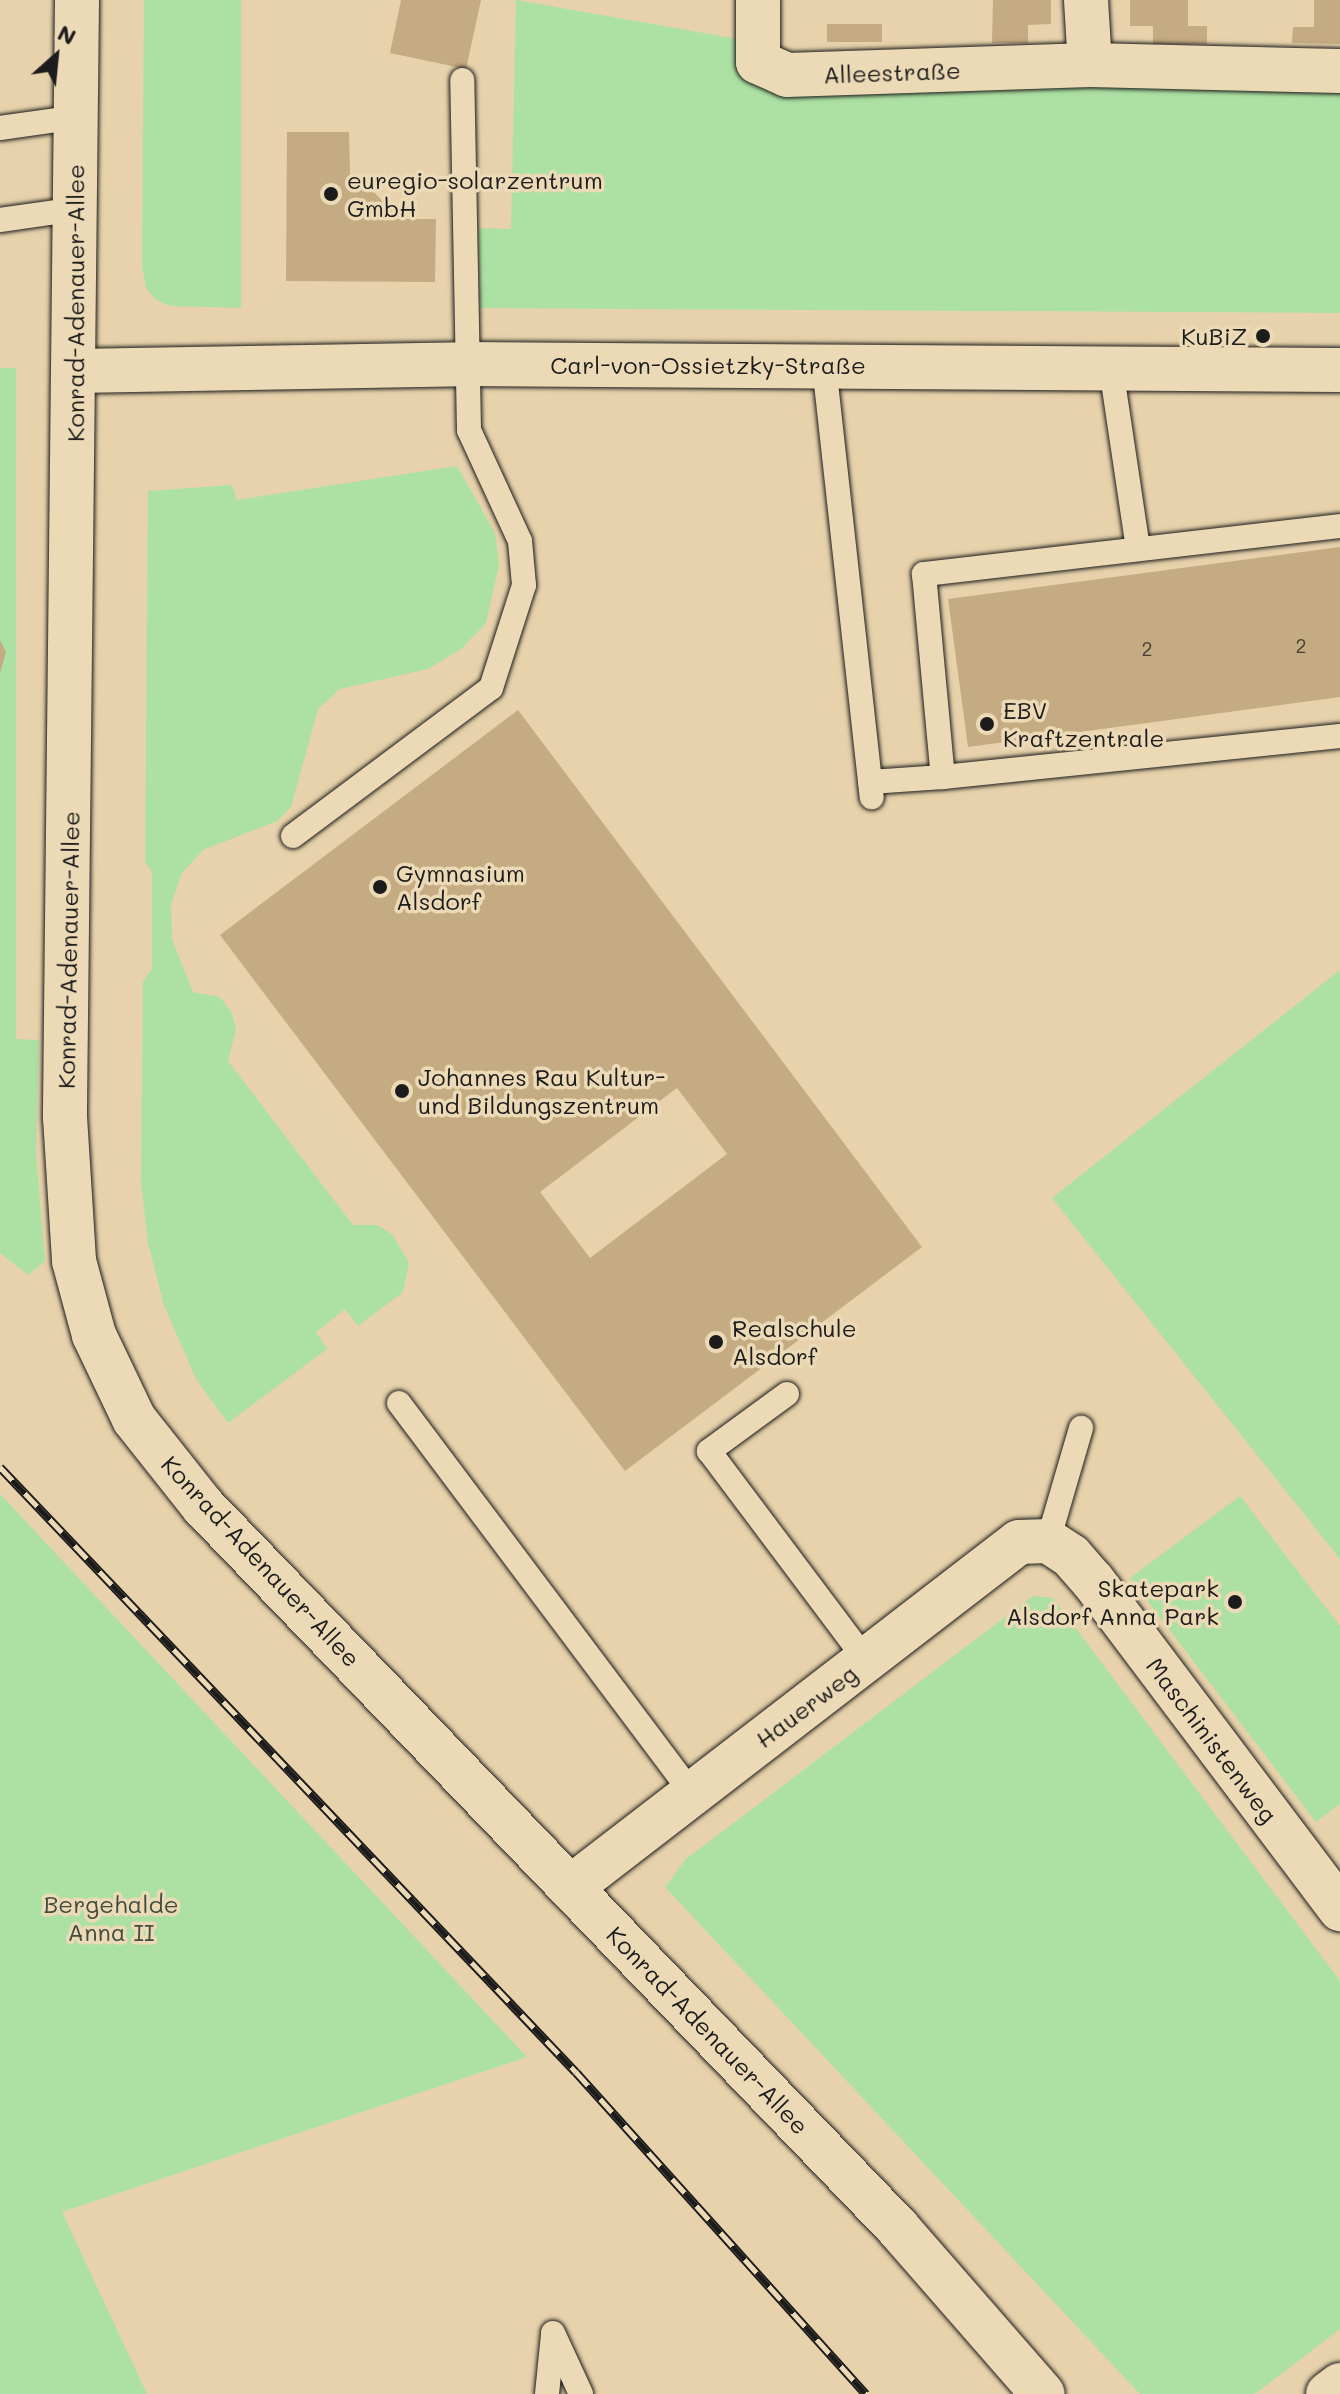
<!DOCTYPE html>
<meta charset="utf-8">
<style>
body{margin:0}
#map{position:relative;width:1340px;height:2394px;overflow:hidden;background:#e7d2ab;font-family:Mali,sans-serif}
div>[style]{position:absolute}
.green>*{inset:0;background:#ade1a3}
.building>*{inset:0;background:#c5ab82}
.roads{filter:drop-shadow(0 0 2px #1c1c1c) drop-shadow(0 0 2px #1c1c1c)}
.lane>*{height:24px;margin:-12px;padding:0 12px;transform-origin:12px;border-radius:12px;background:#ecdab7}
.street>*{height:44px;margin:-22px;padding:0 22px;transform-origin:22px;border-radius:22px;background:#ecdab7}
.secondary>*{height:44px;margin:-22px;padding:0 22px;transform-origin:22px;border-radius:22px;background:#ecdab7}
.rail>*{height:9px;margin-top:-4.5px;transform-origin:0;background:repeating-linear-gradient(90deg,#ecdab7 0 18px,#1c1c1c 0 36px);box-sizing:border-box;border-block:2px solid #1c1c1c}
.dots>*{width:22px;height:22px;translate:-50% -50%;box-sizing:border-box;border:4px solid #ecdab7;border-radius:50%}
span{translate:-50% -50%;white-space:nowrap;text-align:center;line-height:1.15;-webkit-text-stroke:7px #ecdab7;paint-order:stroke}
.number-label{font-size:20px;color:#464036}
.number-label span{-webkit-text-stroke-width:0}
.street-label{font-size:24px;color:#1c1c1c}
.poi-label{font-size:24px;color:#1c1c1c}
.left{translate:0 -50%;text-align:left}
.right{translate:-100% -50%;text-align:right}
.park-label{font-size:24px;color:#404d3e}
.north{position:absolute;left:16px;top:16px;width:80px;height:80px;-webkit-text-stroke:6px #ecdab7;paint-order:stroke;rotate:27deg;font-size:22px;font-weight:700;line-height:32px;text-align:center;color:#1c1c1c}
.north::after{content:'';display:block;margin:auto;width:28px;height:36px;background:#1c1c1c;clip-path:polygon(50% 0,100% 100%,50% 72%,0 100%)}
</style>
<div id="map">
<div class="green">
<i style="clip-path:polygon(144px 0,241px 0,241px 308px,171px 306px,156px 300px,146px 288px,142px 266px)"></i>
<i style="clip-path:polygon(516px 0,738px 39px,743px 72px,1340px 85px,1340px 313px,480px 308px,479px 228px,511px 229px)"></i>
<i style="clip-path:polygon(0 368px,16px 368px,16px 1039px,39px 1040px,36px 1154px,45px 1261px,28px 1275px,0 1253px)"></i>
<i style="clip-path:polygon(457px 466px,495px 533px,499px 565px,486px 623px,461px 649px,428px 669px,340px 689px,318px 709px,291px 807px,277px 821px,203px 850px,182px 873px,171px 904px,172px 939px,193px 992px,220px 997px,232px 1013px,236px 1029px,228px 1061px,353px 1225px,377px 1225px,392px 1234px,409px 1263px,403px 1292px,358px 1326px,345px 1309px,316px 1332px,327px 1349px,228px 1423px,196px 1379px,164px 1305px,148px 1243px,141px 1182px,143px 981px,152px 969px,152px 872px,145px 862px,148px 491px,232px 485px,237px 500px)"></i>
<i style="clip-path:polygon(1340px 970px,1340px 1559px,1052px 1198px)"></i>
<i style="clip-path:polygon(0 1494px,527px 2057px,62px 2212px,147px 2394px,0 2394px)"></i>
<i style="clip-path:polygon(1240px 1496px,1340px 1626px,1340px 1804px,1316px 1822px,1130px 1578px)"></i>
<i style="clip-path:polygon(1033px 1596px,1053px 1598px,1340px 1981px,1340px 2329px,1255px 2394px,1140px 2394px,665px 1887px,686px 1859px)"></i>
</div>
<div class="building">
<i style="clip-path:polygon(401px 0,481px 0,466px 69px,390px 53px)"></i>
<i style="clip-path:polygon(993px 0,1051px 0,1051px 24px,1028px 25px,1028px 43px,992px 43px)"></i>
<i style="clip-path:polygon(1130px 0,1188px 0,1188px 26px,1207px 26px,1207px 44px,1153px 44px,1153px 26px,1130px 26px)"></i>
<i style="clip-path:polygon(1314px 0,1340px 0,1340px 44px,1292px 43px,1293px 27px,1314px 27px)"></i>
<i style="clip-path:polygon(827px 24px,882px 24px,882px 42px,827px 42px)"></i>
<i style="clip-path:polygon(287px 132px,349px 132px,350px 175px,358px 176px,393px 212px,393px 219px,436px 219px,435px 282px,286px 281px)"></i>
<i style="clip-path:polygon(1340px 547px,1340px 697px,968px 747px,948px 599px)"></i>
<i style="clip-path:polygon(0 640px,6px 652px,0 673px)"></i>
<i style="clip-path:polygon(evenodd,518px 710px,922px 1247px,625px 1471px,220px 935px,518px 710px,677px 1088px,727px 1154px,590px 1258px,540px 1192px,677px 1088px)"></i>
</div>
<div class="roads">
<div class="lane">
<i style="left:0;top:128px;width:78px;rotate:-8.1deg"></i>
<i style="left:0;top:220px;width:77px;rotate:-8.2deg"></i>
<i style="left:824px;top:365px;width:435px;rotate:83.7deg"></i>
<i style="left:1111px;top:368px;width:183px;rotate:81.5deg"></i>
<i style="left:1340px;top:526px;width:419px;rotate:173.4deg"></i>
<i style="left:924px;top:574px;width:204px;rotate:84.7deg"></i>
<i style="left:943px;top:777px;width:399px;rotate:-5.9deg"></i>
<i style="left:870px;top:782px;width:73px;rotate:-3.9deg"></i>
<i style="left:293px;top:836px;width:247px;rotate:-36.8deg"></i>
<i style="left:491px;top:688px;width:108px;rotate:-72.2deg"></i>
<i style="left:524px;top:585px;width:44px;rotate:-95.2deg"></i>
<i style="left:520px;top:541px;width:122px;rotate:-114.7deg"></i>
<i style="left:469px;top:430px;width:350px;rotate:-91.1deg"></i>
<i style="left:787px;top:1394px;width:97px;rotate:143.8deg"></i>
<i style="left:709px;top:1451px;width:261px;rotate:53.1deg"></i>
<i style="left:399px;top:1403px;width:488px;rotate:53.1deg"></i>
<i style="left:1048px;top:1541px;width:118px;rotate:-73.7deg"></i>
<i style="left:553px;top:2333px;width:67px;rotate:65.3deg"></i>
<i style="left:547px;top:2394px;width:59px;rotate:-84.2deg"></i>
</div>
<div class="street">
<i style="left:758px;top:0;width:62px;rotate:90deg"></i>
<i style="left:758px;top:62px;width:32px;rotate:24deg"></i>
<i style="left:787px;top:75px;width:303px;rotate:-1.9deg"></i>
<i style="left:1090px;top:65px;width:250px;rotate:1.4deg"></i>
<i style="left:1086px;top:0;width:65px;rotate:86.5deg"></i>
<i style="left:75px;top:371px;width:389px;rotate:-1deg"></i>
<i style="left:464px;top:364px;width:876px;rotate:0.39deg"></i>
<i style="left:571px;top:1887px;width:565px;rotate:-37.6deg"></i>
<i style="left:1019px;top:1542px;width:29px;rotate:-2deg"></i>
<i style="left:1048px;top:1541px;width:27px;rotate:33deg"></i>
<i style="left:1071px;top:1556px;width:33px;rotate:49deg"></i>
<i style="left:1093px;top:1581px;width:411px;rotate:53deg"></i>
<i style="left:1328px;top:2394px;width:15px;rotate:-37deg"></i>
</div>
<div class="secondary">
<i style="left:77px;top:0;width:1117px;rotate:90.62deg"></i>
<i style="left:65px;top:1117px;width:144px;rotate:86.4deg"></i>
<i style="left:74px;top:1261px;width:77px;rotate:74.9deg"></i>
<i style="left:94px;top:1335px;width:93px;rotate:64.5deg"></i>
<i style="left:134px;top:1419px;width:111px;rotate:51.6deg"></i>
<i style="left:203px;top:1506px;width:1002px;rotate:46.09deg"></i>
<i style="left:898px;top:2228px;width:220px;rotate:48.9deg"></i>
</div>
</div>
<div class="rail">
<i style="left:0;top:1467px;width:835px;rotate:46.41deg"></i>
<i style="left:576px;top:2072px;width:433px;rotate:48deg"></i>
</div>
<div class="dots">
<i style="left:331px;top:194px;background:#1c1c1c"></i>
<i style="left:1263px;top:336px;background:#1c1c1c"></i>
<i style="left:987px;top:724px;background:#1c1c1c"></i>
<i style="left:380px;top:887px;background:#1c1c1c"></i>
<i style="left:402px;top:1091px;background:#1c1c1c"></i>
<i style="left:716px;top:1342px;background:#1c1c1c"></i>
<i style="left:1235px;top:1602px;background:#1c1c1c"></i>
</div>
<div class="number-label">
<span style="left:1301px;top:645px">2</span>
<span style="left:1147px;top:648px">2</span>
</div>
<div class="street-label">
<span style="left:892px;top:72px;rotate:-2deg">Alleestraße</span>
<span style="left:75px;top:303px;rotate:-90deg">Konrad-Adenauer-Allee</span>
<span style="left:708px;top:365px">Carl-von-Ossietzky-Straße</span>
<span style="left:68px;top:950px;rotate:-89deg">Konrad-Adenauer-Allee</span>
<span style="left:261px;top:1561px;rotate:47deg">Konrad-Adenauer-Allee</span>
<span style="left:806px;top:1706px;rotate:-37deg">Hauerweg</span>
<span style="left:1212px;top:1740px;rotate:53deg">Maschinistenweg</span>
<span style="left:708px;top:2030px;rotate:46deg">Konrad-Adenauer-Allee</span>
</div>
<div class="poi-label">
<span class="left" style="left:347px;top:194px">euregio-solarzentrum<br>GmbH</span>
<span class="right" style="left:1247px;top:336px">KuBiZ</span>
<span class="left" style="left:1003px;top:724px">EBV<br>Kraftzentrale</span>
<span class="left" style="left:396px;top:887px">Gymnasium<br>Alsdorf</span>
<span class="left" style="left:418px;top:1091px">Johannes Rau Kultur-<br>und Bildungszentrum</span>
<span class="left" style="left:732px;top:1342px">Realschule<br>Alsdorf</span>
<span class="right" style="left:1219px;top:1602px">Skatepark<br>Alsdorf Anna Park</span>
</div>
<div class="park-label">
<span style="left:111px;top:1918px">Bergehalde<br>Anna II</span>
</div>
<div class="north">N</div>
</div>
